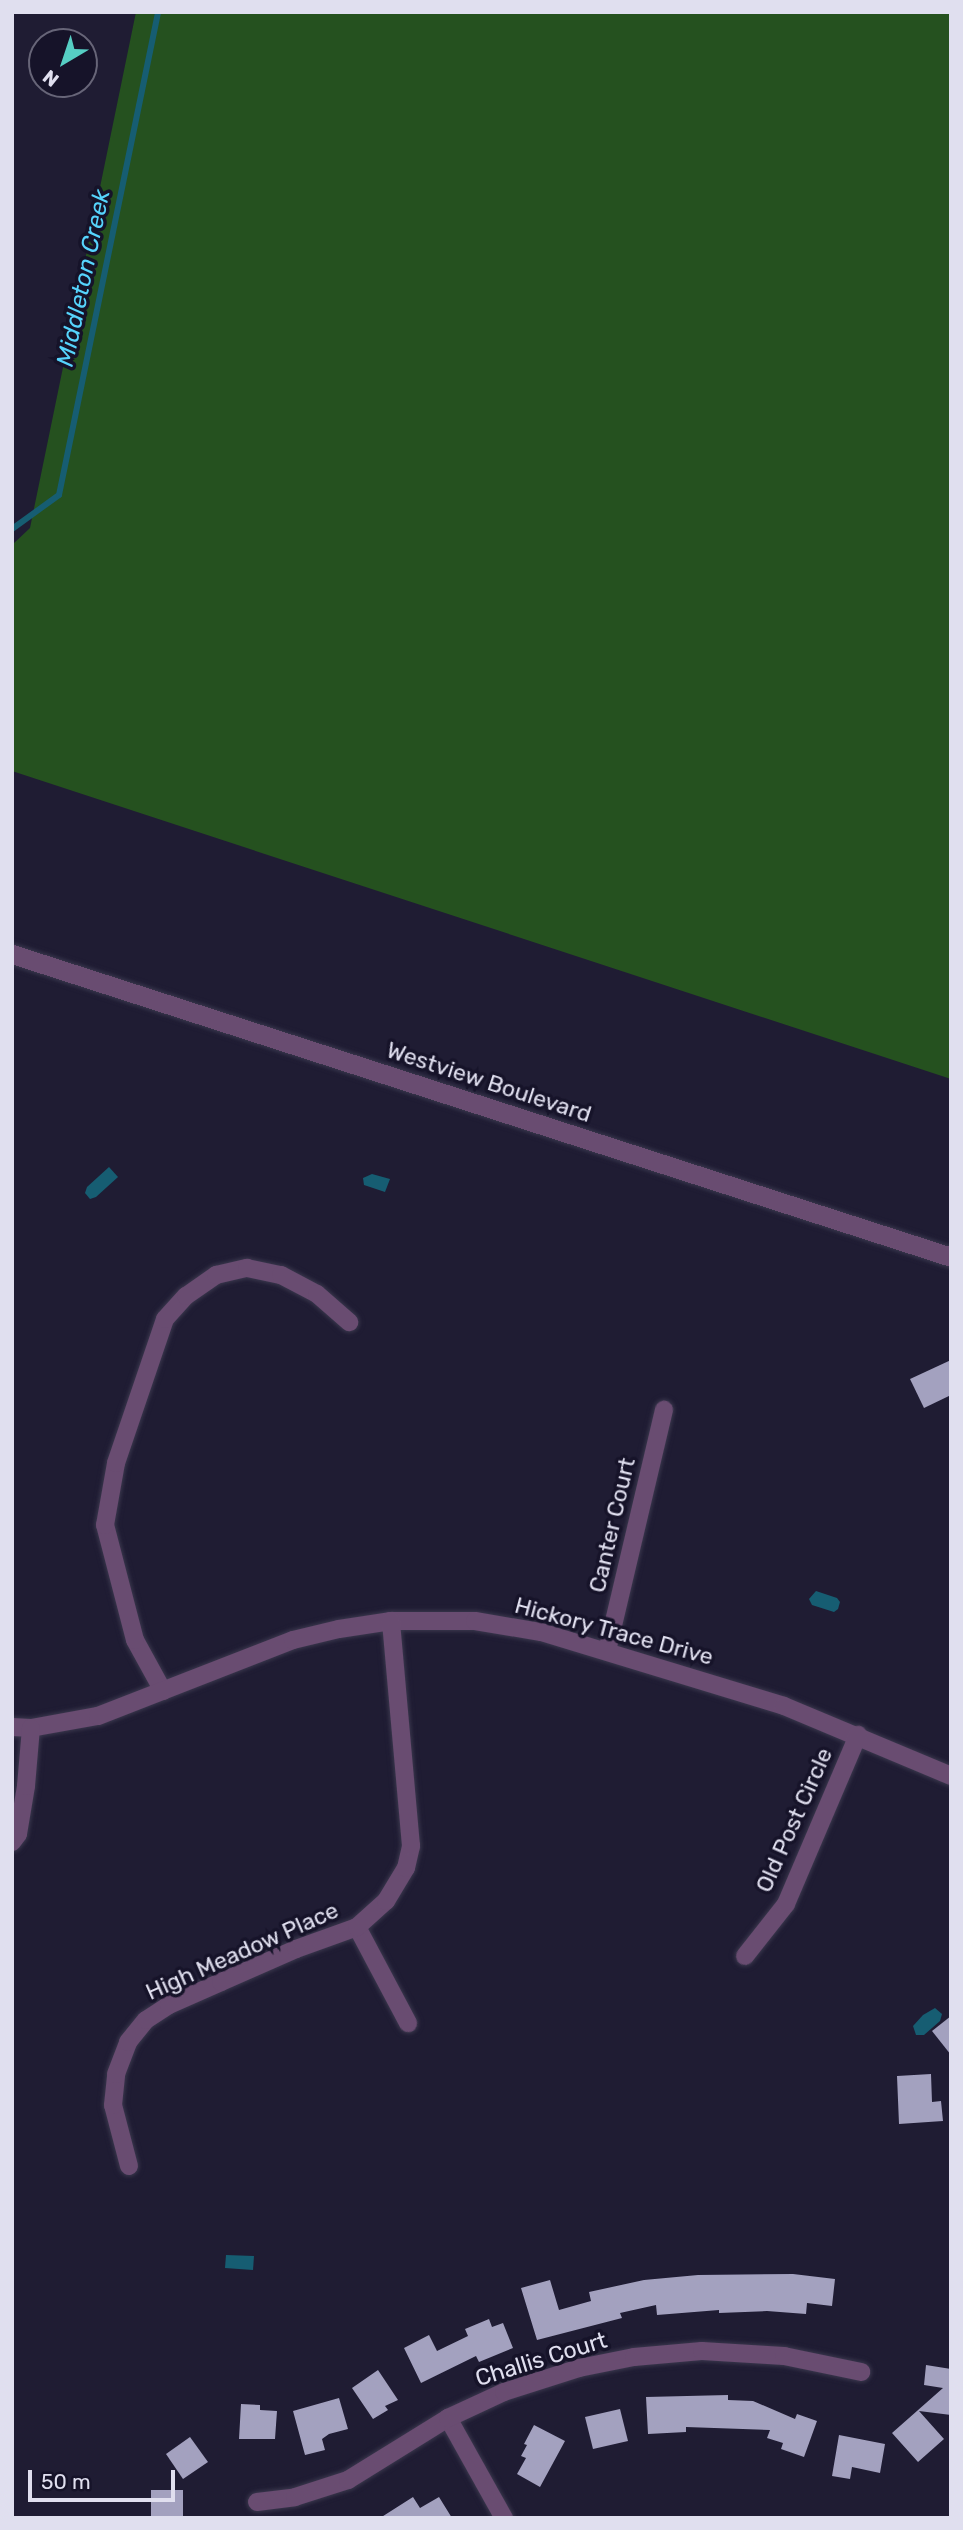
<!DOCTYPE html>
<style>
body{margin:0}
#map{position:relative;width:963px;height:2530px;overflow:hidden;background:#1f1c33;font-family:Rubik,sans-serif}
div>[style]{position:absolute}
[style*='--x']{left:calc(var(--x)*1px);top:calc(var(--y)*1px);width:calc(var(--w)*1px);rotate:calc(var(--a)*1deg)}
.forest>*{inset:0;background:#25511f}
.water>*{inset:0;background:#165d72}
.stream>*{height:6px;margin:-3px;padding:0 3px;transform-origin:3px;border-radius:3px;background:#165d72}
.building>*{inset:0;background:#a3a1bf}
.roads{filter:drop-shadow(0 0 2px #3a374d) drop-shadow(0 0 2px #3a374d)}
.minor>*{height:18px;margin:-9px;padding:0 9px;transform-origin:9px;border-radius:9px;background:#694c71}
.tertiary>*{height:19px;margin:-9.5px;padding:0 9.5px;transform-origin:9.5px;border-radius:9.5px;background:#694c71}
span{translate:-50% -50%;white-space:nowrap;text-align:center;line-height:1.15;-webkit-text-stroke:7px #161329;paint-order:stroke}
.street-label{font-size:23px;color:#e0dfef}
.water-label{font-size:24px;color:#56d4fc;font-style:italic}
.frame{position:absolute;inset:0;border:14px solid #e0dfef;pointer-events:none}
.north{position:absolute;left:28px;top:28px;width:70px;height:70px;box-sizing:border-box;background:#161329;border:2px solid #676578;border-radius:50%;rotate:219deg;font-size:19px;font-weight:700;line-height:28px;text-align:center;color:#e0dfef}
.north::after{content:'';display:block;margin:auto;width:24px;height:32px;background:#56cec4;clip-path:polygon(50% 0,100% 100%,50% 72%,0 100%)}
.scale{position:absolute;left:28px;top:2470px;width:147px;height:32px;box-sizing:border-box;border:4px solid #e0dfef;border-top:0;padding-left:9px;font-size:21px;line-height:24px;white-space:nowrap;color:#e0dfef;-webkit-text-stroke:5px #161329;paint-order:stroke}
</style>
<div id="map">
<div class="forest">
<div style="clip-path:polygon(136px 12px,951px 12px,951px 1079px,12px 771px,12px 545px,30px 528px)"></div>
</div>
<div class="water">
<div style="clip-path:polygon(109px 1167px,118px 1177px,96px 1197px,90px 1199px,85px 1193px,87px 1187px)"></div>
<div style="clip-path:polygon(372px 1174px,390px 1179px,385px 1192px,364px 1185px,363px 1178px)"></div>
<div style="clip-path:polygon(816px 1591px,837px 1598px,840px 1602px,838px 1609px,834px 1612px,812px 1605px,809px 1599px)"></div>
<div style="clip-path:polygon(935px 2008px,942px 2014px,940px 2021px,924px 2035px,916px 2035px,913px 2026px,923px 2015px)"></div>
<div style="clip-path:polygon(226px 2255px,254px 2256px,253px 2270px,225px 2268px)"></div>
</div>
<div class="stream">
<div style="--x:12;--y:529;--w:58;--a:-35.9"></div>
<div style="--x:59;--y:495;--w:493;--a:-78.4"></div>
</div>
<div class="building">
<div style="clip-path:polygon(951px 1360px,951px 1395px,924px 1408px,910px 1379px)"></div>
<div style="clip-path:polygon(951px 2016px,951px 2055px,932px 2031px)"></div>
<div style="clip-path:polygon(931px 2074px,932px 2102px,941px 2101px,943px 2121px,899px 2124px,897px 2076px)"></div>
<div style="clip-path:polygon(793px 2274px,835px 2279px,832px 2306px,807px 2303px,806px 2314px,767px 2311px,719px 2313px,719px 2310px,657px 2315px,656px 2305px,620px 2313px,622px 2318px,537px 2340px,521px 2288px,550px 2280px,559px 2310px,591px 2301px,589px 2292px,644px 2280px,698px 2275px)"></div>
<div style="clip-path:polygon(489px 2319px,492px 2327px,503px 2323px,513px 2348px,479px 2362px,476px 2356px,421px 2383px,404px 2348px,429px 2335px,437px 2351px,468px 2336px,465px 2329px)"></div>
<div style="clip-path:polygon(926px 2365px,951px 2369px,951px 2415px,919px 2411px,944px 2439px,918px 2462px,892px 2433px,943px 2388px,924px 2385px)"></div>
<div style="clip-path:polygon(378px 2370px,398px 2400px,385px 2406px,388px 2410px,373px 2419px,352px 2388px)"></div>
<div style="clip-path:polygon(728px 2395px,728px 2400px,753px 2401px,795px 2419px,797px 2414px,817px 2421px,804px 2457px,781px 2449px,783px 2443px,767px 2438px,770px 2430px,686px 2427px,686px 2432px,648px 2434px,646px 2397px)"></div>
<div style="clip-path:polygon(339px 2398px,348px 2429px,329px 2434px,322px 2439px,325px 2450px,305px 2455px,293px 2411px)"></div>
<div style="clip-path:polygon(241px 2404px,260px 2405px,260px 2410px,277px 2411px,275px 2439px,239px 2439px)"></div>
<div style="clip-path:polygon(620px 2409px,628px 2441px,593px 2449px,585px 2417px)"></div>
<div style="clip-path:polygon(534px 2425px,565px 2441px,540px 2487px,517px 2474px,526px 2458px,521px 2456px,527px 2445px,524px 2444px)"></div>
<div style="clip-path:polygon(839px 2435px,885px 2444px,880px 2473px,852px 2467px,850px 2479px,832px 2476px)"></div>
<div style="clip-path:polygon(190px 2437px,208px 2462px,183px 2479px,166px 2454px)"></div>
<div style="clip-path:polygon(151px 2490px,183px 2490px,183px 2518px,151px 2518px)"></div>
<div style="clip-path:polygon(413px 2497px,420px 2508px,439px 2497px,452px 2518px,380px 2518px)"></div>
</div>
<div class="roads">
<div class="minor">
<div style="--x:607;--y:1651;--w:248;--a:-76.7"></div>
<div style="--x:163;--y:1691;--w:58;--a:-118.8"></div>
<div style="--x:135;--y:1640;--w:119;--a:-104.6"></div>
<div style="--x:105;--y:1525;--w:63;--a:-79.9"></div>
<div style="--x:116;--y:1463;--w:152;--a:-71.2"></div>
<div style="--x:165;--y:1319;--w:31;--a:-48"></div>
<div style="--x:186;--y:1296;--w:37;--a:-35"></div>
<div style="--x:216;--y:1275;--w:32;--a:-13"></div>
<div style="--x:247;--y:1268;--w:35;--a:12"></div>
<div style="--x:281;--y:1275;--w:41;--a:27.8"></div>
<div style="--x:317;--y:1294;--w:43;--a:41.2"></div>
<div style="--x:12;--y:1727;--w:19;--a:3"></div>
<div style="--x:31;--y:1728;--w:68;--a:-10.2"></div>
<div style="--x:98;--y:1716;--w:209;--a:-21.3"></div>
<div style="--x:293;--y:1640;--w:47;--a:-13.4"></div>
<div style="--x:339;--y:1629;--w:53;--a:-8.7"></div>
<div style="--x:391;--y:1621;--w:84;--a:0"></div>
<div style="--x:475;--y:1621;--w:67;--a:9.5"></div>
<div style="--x:541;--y:1632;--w:254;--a:16.9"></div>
<div style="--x:784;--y:1706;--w:181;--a:22.7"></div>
<div style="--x:12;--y:1842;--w:10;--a:-53"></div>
<div style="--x:18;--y:1834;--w:49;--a:-80.5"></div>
<div style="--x:26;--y:1786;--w:58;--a:-85.1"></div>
<div style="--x:357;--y:1927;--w:109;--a:62"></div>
<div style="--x:745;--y:1956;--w:66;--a:-51.7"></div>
<div style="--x:786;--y:1904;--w:184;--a:-66.9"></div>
<div style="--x:129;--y:2166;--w:63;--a:-104.7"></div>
<div style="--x:113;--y:2105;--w:31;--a:-84"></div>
<div style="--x:116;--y:2074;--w:34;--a:-69"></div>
<div style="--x:128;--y:2042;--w:28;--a:-51"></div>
<div style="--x:146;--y:2020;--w:27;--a:-33"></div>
<div style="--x:169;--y:2005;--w:57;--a:-23.9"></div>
<div style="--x:221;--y:1982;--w:82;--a:-23.7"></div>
<div style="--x:296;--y:1949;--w:65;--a:-19.8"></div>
<div style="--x:357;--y:1927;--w:39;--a:-42"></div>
<div style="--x:386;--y:1901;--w:39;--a:-59"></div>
<div style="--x:406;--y:1868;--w:23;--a:-77"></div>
<div style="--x:411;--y:1846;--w:226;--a:-95.1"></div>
<div style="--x:448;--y:2418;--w:115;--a:60.8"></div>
<div style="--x:257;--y:2502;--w:38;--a:-7"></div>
<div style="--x:295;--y:2497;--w:56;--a:-17.8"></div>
<div style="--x:348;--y:2480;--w:118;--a:-31.8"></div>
<div style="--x:448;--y:2418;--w:62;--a:-24.9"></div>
<div style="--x:504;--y:2392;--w:79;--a:-17.7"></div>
<div style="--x:579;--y:2368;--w:56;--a:-11.3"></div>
<div style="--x:634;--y:2357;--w:68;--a:-5"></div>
<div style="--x:702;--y:2351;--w:82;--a:3.5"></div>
<div style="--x:784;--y:2356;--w:79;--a:11.7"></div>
</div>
<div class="tertiary">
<div style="--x:12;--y:954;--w:987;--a:17.88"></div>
</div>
</div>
<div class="street-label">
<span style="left:489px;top:1082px;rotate:18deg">Westview Boulevard</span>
<span style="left:612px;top:1525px;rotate:-77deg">Canter Court</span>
<span style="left:614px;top:1631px;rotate:15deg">Hickory Trace Drive</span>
<span style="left:794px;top:1820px;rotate:-66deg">Old Post Circle</span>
<span style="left:242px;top:1951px;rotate:-24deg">High Meadow Place</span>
<span style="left:541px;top:2359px;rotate:-17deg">Challis Court</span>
</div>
<div class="water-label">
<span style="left:84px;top:278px;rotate:-78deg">Middleton Creek</span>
</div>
<div class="frame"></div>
<div class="north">N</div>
<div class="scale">50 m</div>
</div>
